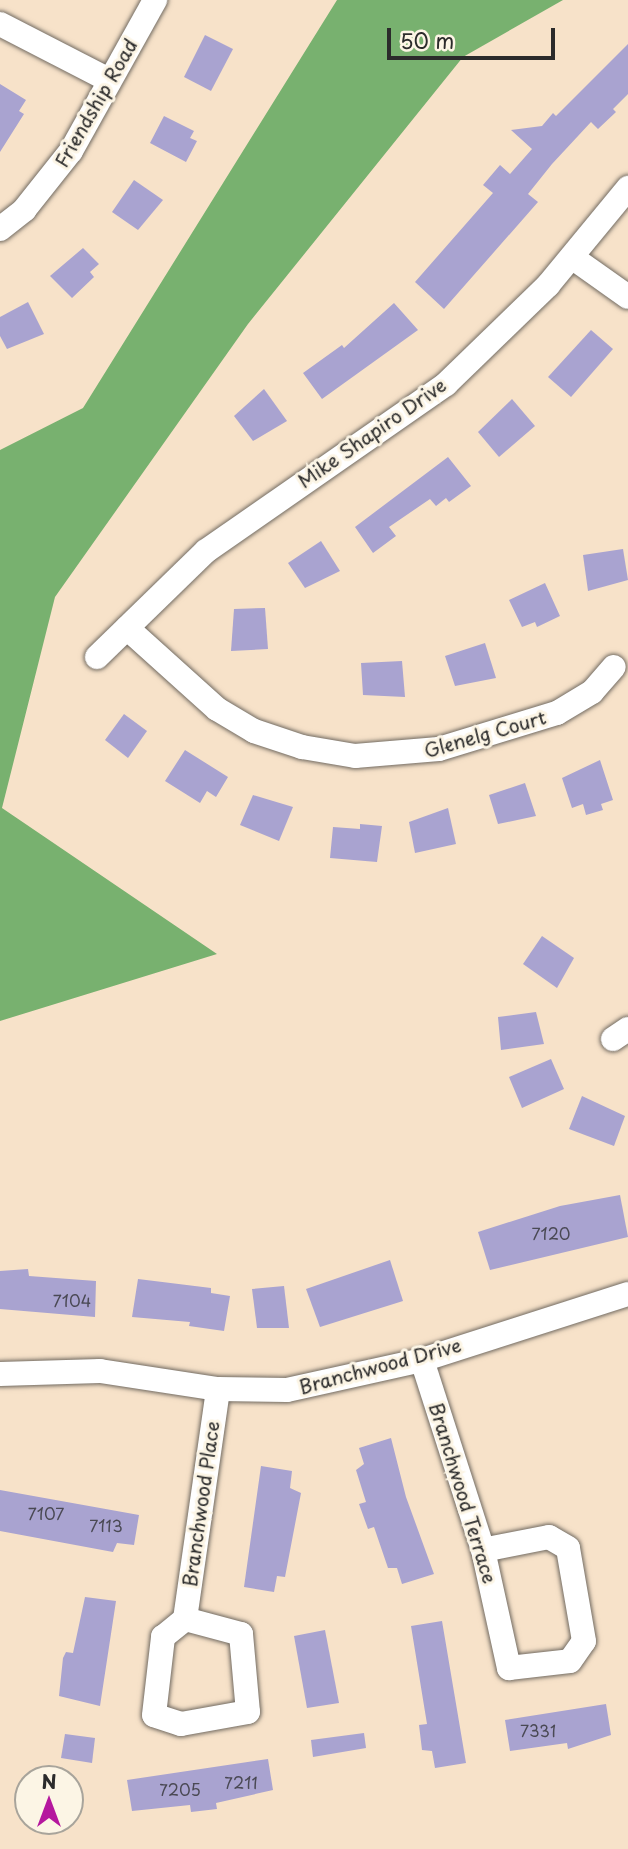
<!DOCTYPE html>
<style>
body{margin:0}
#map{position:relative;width:628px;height:1849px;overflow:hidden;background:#f7e2c9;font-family:"Playpen Sans",sans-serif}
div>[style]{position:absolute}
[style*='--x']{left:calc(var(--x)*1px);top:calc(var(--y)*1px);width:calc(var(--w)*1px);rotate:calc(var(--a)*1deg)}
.forest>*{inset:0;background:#78b16f}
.building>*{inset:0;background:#a9a3d0}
.roads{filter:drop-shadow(0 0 2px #726b62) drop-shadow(0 0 2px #726b62)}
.minor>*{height:24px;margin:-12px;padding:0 12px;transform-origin:12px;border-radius:12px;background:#fff}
span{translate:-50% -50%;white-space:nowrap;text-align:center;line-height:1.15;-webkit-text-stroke:6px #fcf5e5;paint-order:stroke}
.number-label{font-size:16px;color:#4a4954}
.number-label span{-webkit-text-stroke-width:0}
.street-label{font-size:19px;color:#2b2b2b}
.north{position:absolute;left:14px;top:1765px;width:70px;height:70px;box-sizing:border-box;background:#fcf5e5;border:2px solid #a8a49b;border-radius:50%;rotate:0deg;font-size:19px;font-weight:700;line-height:28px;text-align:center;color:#2b2b2b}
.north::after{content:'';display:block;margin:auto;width:24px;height:32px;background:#b5179e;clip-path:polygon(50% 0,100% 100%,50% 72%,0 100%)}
.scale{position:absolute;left:387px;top:28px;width:168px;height:32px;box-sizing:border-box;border:4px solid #2b2b2b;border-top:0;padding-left:9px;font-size:21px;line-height:24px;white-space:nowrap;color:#2b2b2b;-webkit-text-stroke:5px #fcf5e5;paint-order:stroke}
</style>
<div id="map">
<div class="forest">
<div style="clip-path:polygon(337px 0,563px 0,463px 57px,248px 324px,55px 597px,2px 808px,217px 954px,0 1021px,0 450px,83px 408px)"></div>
</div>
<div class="building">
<div style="clip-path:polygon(205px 35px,233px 49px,211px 91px,184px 77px)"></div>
<div style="clip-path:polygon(628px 44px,628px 94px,613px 109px,616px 112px,598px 129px,591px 122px,552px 164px,528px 194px,538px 202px,444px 309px,415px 282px,493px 193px,483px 185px,500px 165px,510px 174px,532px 149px,511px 130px,542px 126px,553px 113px,556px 116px)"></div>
<div style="clip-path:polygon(0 84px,26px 100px,19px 111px,24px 114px,0 152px)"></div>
<div style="clip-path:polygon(164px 116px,194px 131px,190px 138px,197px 141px,186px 162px,150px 143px)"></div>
<div style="clip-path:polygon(134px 180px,163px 200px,138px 230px,112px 212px)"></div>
<div style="clip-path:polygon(83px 248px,99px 264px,90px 272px,94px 277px,72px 298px,50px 276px)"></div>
<div style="clip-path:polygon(28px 302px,44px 334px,7px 349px,0 336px,0 317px)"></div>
<div style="clip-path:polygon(394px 303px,418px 330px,322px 399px,303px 373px,342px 345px,344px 348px)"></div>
<div style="clip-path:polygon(591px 330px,613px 349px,571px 397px,548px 377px)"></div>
<div style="clip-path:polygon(264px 389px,287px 421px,253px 441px,234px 416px)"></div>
<div style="clip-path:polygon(512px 399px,535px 426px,499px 457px,478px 432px)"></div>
<div style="clip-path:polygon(448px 457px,471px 486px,449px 502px,446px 498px,436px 506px,430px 499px,389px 527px,396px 536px,373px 553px,355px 527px)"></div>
<div style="clip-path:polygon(321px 541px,340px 571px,305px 588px,288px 563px)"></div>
<div style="clip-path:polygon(623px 549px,628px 580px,588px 591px,583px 555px)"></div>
<div style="clip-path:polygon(545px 583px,560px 616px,537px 627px,535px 622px,522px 627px,509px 600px)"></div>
<div style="clip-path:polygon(265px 608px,268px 649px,231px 651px,234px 609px)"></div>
<div style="clip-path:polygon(485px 643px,496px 678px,455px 686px,445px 656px)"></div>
<div style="clip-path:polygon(402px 661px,405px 697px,363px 695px,361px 663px)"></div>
<div style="clip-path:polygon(124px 714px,147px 731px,128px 758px,105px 740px)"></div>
<div style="clip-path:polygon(185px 750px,228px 777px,216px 797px,207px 791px,200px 803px,165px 781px)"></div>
<div style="clip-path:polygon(600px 760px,613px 800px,601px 804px,603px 810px,586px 815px,583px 804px,572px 808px,562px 778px)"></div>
<div style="clip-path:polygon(525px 783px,536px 816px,498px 824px,489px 795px)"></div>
<div style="clip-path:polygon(253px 795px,293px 807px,279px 841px,240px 825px)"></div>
<div style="clip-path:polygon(448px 808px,456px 844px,415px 853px,409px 822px)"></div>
<div style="clip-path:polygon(360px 824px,382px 826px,377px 862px,330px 858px,333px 827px,360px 829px)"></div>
<div style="clip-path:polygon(542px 936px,574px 958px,557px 988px,523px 964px)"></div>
<div style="clip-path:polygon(536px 1012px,544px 1044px,501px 1050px,498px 1017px)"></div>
<div style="clip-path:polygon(551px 1059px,564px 1089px,522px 1108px,509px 1077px)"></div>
<div style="clip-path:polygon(582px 1096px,625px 1116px,614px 1146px,569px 1129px)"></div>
<div style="clip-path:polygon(620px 1195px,628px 1237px,490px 1270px,478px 1232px,560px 1206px)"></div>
<div style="clip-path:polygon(390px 1260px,403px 1301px,320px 1327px,306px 1289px)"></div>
<div style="clip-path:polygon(28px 1269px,29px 1276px,96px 1281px,95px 1317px,0 1309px,0 1271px)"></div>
<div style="clip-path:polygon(138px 1279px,211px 1288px,211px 1293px,230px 1296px,224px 1331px,189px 1326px,190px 1322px,132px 1317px)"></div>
<div style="clip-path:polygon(284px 1286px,289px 1328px,257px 1328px,252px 1289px)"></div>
<div style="clip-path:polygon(391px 1438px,406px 1497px,434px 1574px,402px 1584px,397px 1568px,388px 1568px,374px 1527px,368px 1529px,359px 1504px,366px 1502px,356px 1470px,364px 1464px,359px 1448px)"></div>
<div style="clip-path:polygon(261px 1466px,292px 1471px,290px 1488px,301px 1493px,285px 1577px,277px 1576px,274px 1592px,244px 1587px)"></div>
<div style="clip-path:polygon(0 1490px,139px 1515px,134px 1545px,117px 1543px,113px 1552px,0 1531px)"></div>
<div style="clip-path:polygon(85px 1597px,116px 1601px,100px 1706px,59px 1696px,63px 1658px,66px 1652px,73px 1653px)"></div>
<div style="clip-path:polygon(442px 1621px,466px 1763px,435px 1768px,432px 1751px,422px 1750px,419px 1725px,427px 1724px,411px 1626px)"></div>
<div style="clip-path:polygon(325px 1630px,339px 1703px,307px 1708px,294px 1636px)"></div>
<div style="clip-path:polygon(606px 1704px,611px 1735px,568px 1749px,567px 1743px,510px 1751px,505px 1720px)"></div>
<div style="clip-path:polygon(364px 1733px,366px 1748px,313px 1757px,311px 1740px)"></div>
<div style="clip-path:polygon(65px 1734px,95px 1738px,92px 1763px,61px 1758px)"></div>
<div style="clip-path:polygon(268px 1759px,273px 1790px,216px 1803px,217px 1809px,191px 1812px,190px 1805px,132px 1811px,127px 1780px)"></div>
</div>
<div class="roads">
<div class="minor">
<div style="--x:0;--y:24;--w:123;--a:27.2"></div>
<div style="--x:0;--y:229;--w:31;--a:-38"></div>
<div style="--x:24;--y:210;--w:75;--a:-51.5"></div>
<div style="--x:71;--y:151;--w:173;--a:-60.9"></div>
<div style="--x:573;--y:258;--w:67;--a:35.3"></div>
<div style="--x:127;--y:628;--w:121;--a:42"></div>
<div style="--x:217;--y:709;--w:43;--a:30.7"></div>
<div style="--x:254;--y:731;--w:51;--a:18.4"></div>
<div style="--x:302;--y:747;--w:54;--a:9.6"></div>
<div style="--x:355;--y:756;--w:84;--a:-4.8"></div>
<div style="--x:439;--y:749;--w:123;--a:-17"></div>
<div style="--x:557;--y:713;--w:41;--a:-31"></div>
<div style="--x:592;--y:692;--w:33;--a:-49"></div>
<div style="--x:97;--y:657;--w:152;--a:-44.2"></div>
<div style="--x:206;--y:551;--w:292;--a:-34.8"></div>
<div style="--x:446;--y:384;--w:142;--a:-44.1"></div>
<div style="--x:548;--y:285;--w:126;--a:-50.5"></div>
<div style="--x:613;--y:1039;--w:18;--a:-34"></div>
<div style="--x:422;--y:1360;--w:200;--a:72.2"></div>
<div style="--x:483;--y:1550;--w:121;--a:77.6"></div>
<div style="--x:509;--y:1668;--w:61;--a:-6.5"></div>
<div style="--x:570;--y:1661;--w:24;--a:-55"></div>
<div style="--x:584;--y:1641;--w:94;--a:-99.8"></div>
<div style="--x:568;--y:1548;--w:22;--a:-150"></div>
<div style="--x:549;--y:1537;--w:67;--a:168.9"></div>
<div style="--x:0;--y:1374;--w:100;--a:-1.7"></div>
<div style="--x:100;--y:1371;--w:119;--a:8.7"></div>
<div style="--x:218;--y:1389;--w:69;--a:0.8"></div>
<div style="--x:287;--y:1390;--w:138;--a:-12.5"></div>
<div style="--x:422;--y:1360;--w:216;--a:-17.8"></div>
<div style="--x:185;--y:1619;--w:58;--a:15"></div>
<div style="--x:241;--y:1634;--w:78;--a:84.9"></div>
<div style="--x:248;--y:1712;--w:68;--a:169.8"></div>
<div style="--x:181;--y:1724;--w:28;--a:-162"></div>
<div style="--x:154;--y:1715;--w:79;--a:-83.4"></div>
<div style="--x:163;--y:1637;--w:28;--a:-39"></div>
<div style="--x:185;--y:1619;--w:232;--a:-81.8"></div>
</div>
</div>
<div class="number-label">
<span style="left:551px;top:1233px">7120</span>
<span style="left:72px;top:1300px">7104</span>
<span style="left:46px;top:1513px">7107</span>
<span style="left:106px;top:1525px">7113</span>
<span style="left:538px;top:1730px">7331</span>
<span style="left:241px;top:1782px">7211</span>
<span style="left:180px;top:1789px">7205</span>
</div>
<div class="street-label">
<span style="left:96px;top:103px;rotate:-60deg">Friendship Road</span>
<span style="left:372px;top:433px;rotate:-35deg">Mike Shapiro Drive</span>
<span style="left:485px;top:734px;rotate:-16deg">Glenelg Court</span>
<span style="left:380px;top:1366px;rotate:-15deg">Branchwood Drive</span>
<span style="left:463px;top:1493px;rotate:73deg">Branchwood Terrace</span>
<span style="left:201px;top:1504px;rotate:-82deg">Branchwood Place</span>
</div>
<div class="north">N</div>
<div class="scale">50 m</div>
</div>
